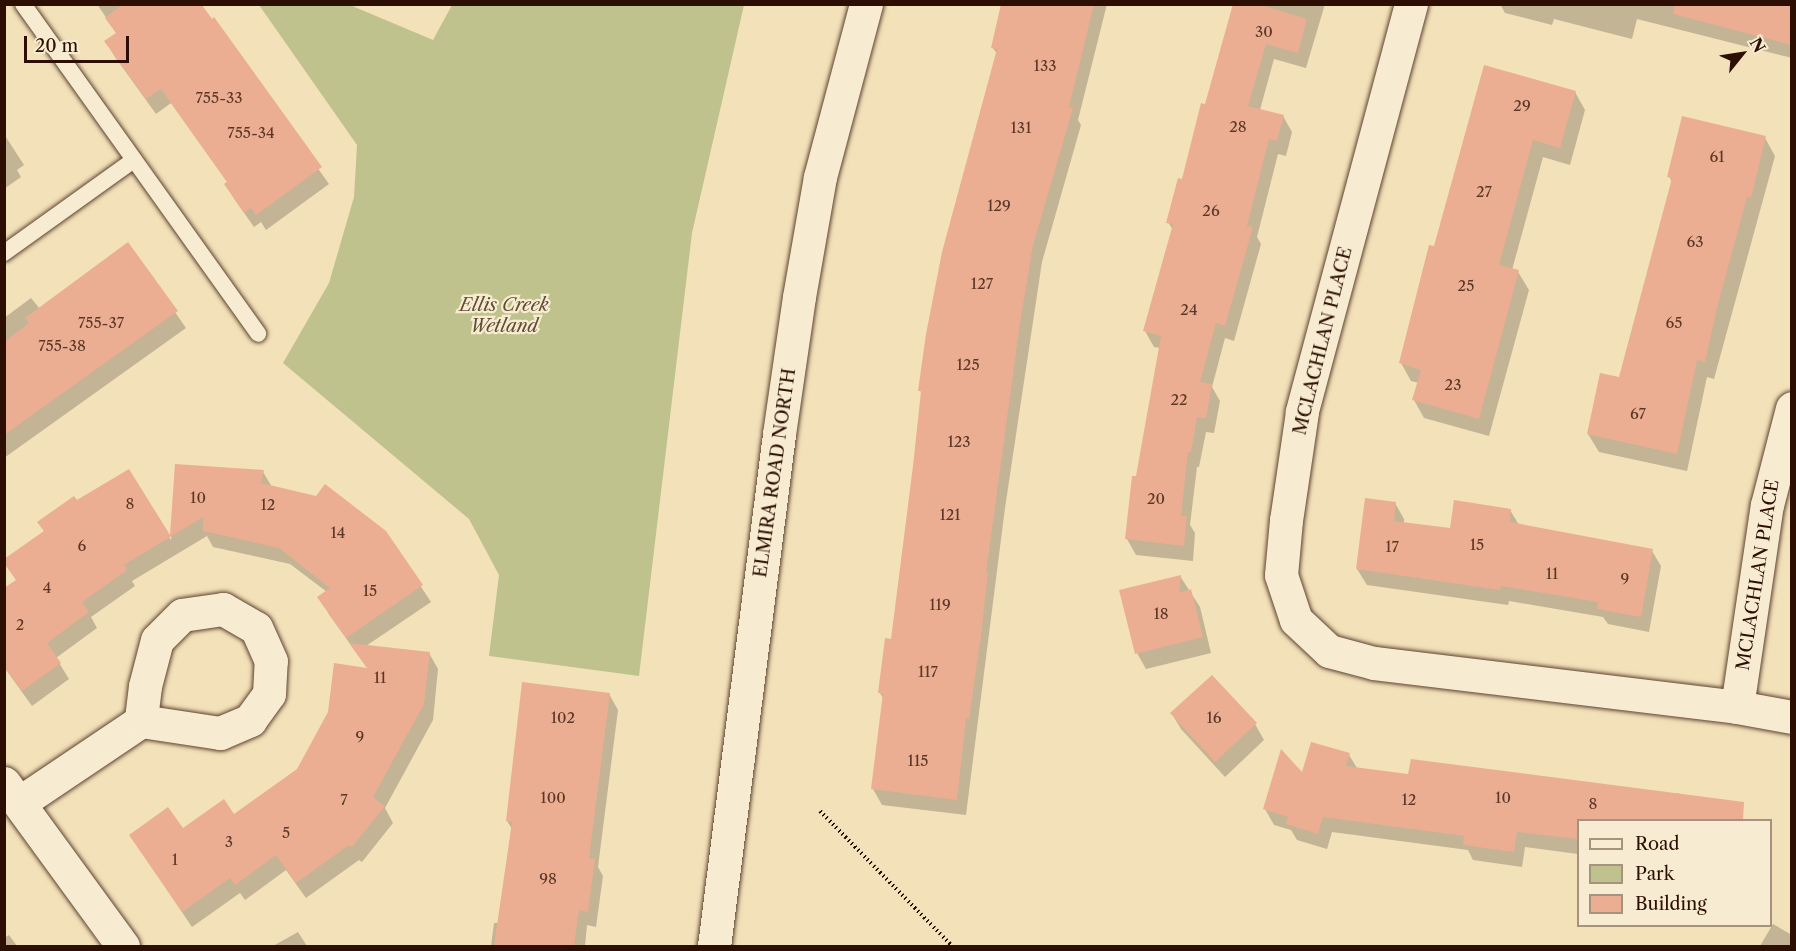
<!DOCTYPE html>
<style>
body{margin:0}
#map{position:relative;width:1796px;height:951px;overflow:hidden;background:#f3e1b9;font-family:"Libre Caslon Text",serif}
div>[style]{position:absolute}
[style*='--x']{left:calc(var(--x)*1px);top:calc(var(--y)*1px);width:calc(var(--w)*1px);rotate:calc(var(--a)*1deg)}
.green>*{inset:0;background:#bfc28c}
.shadow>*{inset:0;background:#0003}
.building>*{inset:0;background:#ebae92}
.path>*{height:4px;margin-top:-2px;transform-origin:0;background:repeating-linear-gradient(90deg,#2d0e02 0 1.5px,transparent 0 4.5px)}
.roads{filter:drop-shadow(0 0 2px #5e4330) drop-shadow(0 0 2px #5e4330)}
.service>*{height:16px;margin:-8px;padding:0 8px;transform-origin:8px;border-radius:8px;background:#f7ecd2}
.minor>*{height:33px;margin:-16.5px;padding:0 16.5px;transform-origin:16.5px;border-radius:16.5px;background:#f7ecd2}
.secondary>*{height:33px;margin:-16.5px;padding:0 16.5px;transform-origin:16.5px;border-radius:16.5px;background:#f7ecd2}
span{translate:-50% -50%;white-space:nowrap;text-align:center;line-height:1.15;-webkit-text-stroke:4.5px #f7ecd2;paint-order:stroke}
.number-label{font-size:15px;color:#5c3626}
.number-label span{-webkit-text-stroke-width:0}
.park-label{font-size:18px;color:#604d32;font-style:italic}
.street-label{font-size:18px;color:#2d0e02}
.frame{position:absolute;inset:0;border:6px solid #2d0e02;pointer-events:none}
.legend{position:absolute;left:1577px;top:819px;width:195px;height:108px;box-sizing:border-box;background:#f7ecd2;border:2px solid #a6937f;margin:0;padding:8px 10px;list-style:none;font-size:18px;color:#2d0e02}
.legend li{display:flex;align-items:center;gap:12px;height:30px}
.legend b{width:30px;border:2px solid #a6937f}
.north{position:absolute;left:1712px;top:24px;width:60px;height:60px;-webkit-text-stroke:4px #f7ecd2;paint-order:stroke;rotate:60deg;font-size:16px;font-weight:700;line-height:24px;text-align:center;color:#2d0e02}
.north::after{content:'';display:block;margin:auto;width:21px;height:27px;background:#2d0e02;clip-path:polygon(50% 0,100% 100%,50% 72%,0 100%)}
.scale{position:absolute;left:24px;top:36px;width:105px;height:27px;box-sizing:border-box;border:3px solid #2d0e02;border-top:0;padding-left:8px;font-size:18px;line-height:21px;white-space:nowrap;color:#2d0e02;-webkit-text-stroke:4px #f7ecd2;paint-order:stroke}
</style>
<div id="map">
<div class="green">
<div style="clip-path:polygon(259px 5px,350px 5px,433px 40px,452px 5px,744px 5px,692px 233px,639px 676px,489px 656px,499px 575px,469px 519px,283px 363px,329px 283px,354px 197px,357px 145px)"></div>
</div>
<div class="shadow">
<div style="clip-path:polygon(97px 4px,201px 4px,329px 184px,266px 230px,261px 222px,254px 227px,235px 200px,226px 185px,228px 183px,171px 103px,156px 114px,115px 57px,106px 41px,117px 34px)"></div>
<div style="clip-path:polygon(1003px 4px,1107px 4px,1078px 120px,1081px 125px,1042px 262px,1005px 508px,966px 815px,882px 805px,873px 789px,884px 700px,880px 693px,893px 640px,922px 395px,920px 390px,997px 54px,993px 48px)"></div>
<div style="clip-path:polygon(1234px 4px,1325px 4px,1306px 68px,1274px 59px,1260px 110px,1283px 116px,1292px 132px,1286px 156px,1278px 154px,1257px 237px,1261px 244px,1234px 341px,1225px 338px,1212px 387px,1220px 401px,1214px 433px,1206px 432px,1199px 467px,1197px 467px,1190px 525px,1195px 533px,1193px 561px,1136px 555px,1127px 539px,1160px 348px,1154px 347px,1145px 331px,1173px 230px,1168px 222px,1206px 106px)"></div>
<div style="clip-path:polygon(1500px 4px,1792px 4px,1792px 58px,1637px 19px,1632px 39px,1554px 19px,1552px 25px,1505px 13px)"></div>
<div style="clip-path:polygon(1575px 92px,1585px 110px,1570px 165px,1543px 157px,1512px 270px,1518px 272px,1529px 290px,1489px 436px,1424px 418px,1414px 400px,1419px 383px,1411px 381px,1401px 363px,1436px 248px)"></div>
<div style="clip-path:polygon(4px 134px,24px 165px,17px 170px,21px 177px,4px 189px)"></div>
<div style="clip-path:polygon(1765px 138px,1775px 156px,1714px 379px,1707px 377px,1687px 471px,1599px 452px,1588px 434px,1620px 379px,1672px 182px,1669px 176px)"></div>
<div style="clip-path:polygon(128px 244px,186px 328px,4px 458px,4px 318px,31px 298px,40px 309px)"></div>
<div style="clip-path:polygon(177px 466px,263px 472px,272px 487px,385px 532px,431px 602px,366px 646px,429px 653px,438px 669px,433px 720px,385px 808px,393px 823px,362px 862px,359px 860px,306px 898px,286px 870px,245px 900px,240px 893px,192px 927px,131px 836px,182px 830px,234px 816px,298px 770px,368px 669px,328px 613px,327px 592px,290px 564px,213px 547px,207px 536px,132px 581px,135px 586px,91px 617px,97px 628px,56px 658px,69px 679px,32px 706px,4px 667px,4px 590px,17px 581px,4px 561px,45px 533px,39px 522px,128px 471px,171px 540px)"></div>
<div style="clip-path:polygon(1395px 503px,1404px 519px,1404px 524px,1451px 529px,1510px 510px,1519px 525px,1652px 551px,1661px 566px,1649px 632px,1608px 624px,1603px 617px,1509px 601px,1508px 605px,1367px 585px,1357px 569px)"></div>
<div style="clip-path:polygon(1180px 576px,1200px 607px,1211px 653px,1146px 669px,1137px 653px)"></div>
<div style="clip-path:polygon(609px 694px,618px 710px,598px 867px,603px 876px,596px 927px,587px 925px,585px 946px,491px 946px,494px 923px,499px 923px,512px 829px,507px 821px)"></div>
<div style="clip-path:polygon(1172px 714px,1255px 724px,1264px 740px,1225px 777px,1181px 729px)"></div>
<div style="clip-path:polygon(1349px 755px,1357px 768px,1410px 776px,1676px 795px,1677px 793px,1710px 803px,1719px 819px,1578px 820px,1578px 854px,1525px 847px,1522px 867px,1473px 860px,1468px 850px,1332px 832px,1327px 849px,1297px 840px,1291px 830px,1274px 825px,1265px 809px,1303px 775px)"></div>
<div style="clip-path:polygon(1773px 924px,1792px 935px,1792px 946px,1760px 946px)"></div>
<div style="clip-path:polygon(298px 932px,307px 946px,273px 946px)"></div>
<div style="clip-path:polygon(9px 935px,17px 946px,4px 946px,4px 938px)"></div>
</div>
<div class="building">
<div style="clip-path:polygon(123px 4px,201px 4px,212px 19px,214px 17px,322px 167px,256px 215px,251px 208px,244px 213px,224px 184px,227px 182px,161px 89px,146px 99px,104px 41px,116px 33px,105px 18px)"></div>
<div style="clip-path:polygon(1001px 4px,1094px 4px,1069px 107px,1073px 108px,1033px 245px,1020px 323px,986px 573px,988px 573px,981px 635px,969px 719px,966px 718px,957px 800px,871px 789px,883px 693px,878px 693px,885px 638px,891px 639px,913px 466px,921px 391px,918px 391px,926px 334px,942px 252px,997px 49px,991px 48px)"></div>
<div style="clip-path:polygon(1233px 4px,1258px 4px,1307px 19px,1298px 53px,1266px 44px,1248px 106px,1284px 115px,1277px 141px,1269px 139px,1247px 226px,1253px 227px,1225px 326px,1216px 323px,1200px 382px,1212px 384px,1206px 418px,1197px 417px,1191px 452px,1188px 452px,1181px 516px,1187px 516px,1184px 546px,1125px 539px,1132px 476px,1136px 476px,1161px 336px,1143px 331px,1173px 224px,1166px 223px,1178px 178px,1182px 179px,1201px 103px,1205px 104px)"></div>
<div style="clip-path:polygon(1675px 4px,1791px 4px,1791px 45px,1673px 14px)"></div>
<div style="clip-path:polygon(1484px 65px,1576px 91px,1560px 148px,1533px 140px,1499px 265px,1519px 270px,1479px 419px,1412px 400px,1421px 370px,1399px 363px,1429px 245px,1434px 246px)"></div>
<div style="clip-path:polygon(1682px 116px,1766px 136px,1751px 198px,1747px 197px,1718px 304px,1705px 362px,1697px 360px,1677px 454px,1587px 434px,1600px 373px,1619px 377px,1672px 178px,1667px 177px)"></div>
<div style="clip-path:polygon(128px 242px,178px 311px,4px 435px,4px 342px,29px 323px,25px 318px)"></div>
<div style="clip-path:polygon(175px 464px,264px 470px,261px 483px,316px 496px,325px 484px,386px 531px,423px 585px,346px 638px,317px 597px,330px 588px,279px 548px,203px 531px,203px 517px,124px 565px,127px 570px,82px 602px,89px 612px,47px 643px,61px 663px,22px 691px,4px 666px,4px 588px,16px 580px,4px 563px,4px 559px,44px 531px,37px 522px,74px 496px,77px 500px,129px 469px,170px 535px)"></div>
<div style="clip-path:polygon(1365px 498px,1396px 502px,1394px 521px,1450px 528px,1454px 500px,1511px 509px,1510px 522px,1653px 549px,1641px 617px,1597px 609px,1598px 602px,1501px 586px,1500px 590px,1356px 569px)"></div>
<div style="clip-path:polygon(1181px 575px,1179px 593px,1191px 589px,1203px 637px,1135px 654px,1119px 590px)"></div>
<div style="clip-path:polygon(349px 643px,430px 652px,424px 704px,373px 797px,385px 806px,352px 847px,349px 845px,296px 883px,276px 855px,235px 885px,230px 878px,182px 912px,129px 835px,168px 807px,183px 828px,224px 799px,234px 814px,297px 769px,328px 712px,334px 663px,367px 668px)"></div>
<div style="clip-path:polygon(1212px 675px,1257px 723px,1215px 762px,1170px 713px)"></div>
<div style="clip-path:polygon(522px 682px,610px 693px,589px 858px,595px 859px,588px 912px,579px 910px,574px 946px,494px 946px,512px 822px,506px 821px)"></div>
<div style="clip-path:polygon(1311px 742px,1350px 753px,1346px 766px,1408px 774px,1411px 759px,1744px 802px,1743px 820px,1578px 820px,1578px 839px,1517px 832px,1514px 852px,1463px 845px,1464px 836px,1323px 817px,1318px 834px,1286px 824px,1288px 817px,1263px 809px,1281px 749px,1302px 772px)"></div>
</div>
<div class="path">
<div style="--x:820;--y:811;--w:189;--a:45.6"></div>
</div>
<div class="roads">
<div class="service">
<div style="--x:23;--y:4;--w:405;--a:54.5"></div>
<div style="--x:4;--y:253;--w:160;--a:-35.6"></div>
</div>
<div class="minor">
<div style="--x:1411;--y:4;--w:422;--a:105"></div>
<div style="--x:1302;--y:412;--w:109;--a:98.4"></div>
<div style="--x:1286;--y:520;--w:55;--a:95.2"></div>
<div style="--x:1281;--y:575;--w:47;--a:71.6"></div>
<div style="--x:1296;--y:620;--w:45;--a:43.2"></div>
<div style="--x:1329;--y:651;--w:47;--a:14.9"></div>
<div style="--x:1374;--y:663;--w:366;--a:6.9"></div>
<div style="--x:1737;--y:707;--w:56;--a:10.3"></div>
<div style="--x:1737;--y:707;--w:204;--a:-81.6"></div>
<div style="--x:1767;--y:505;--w:100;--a:-75.5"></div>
<div style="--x:4;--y:783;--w:202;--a:53.9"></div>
<div style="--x:19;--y:803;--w:147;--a:-33.9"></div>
<div style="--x:141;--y:721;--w:80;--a:8.6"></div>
<div style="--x:220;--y:733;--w:33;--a:-23"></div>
<div style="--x:250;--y:720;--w:32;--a:-54"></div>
<div style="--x:269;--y:694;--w:33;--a:-87"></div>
<div style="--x:271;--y:661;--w:36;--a:-114"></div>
<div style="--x:256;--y:628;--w:38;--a:-150"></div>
<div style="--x:223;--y:609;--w:41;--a:171.7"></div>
<div style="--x:182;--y:615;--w:35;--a:135"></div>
<div style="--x:157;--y:640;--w:48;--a:104.6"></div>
<div style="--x:145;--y:686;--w:35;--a:97"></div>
</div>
<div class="secondary">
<div style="--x:714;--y:946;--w:516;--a:-82.76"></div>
<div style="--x:779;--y:434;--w:138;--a:-81.7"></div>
<div style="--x:799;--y:297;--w:122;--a:-80.1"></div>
<div style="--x:820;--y:177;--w:179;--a:-75.1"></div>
</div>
</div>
<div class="number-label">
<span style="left:1264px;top:32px">30</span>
<span style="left:1045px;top:66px">133</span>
<span style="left:219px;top:98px">755-33</span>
<span style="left:1522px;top:106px">29</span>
<span style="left:1238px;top:127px">28</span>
<span style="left:1021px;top:128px">131</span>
<span style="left:251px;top:133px">755-34</span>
<span style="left:1717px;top:157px">61</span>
<span style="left:1484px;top:192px">27</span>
<span style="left:999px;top:206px">129</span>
<span style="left:1211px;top:211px">26</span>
<span style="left:1695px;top:242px">63</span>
<span style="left:982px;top:284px">127</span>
<span style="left:1466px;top:286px">25</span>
<span style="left:1189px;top:310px">24</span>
<span style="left:101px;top:323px">755-37</span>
<span style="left:1674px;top:323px">65</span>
<span style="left:62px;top:346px">755-38</span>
<span style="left:968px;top:365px">125</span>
<span style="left:1453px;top:385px">23</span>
<span style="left:1179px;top:400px">22</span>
<span style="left:1638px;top:414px">67</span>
<span style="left:959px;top:442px">123</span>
<span style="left:198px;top:498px">10</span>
<span style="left:1156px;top:499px">20</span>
<span style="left:130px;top:504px">8</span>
<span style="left:268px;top:505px">12</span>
<span style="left:950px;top:515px">121</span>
<span style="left:338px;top:533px">14</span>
<span style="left:1477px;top:545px">15</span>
<span style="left:82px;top:546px">6</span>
<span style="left:1392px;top:547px">17</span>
<span style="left:1552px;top:574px">11</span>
<span style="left:1625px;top:579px">9</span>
<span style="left:47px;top:588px">4</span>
<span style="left:370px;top:591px">15</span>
<span style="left:940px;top:605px">119</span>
<span style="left:1161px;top:614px">18</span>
<span style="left:20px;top:625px">2</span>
<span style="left:928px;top:672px">117</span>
<span style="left:380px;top:678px">11</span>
<span style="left:563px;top:718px">102</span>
<span style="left:1214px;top:718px">16</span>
<span style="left:360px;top:737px">9</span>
<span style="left:918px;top:761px">115</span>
<span style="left:553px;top:798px">100</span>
<span style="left:1503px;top:798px">10</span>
<span style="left:344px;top:800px">7</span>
<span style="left:1409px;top:800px">12</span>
<span style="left:1593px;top:804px">8</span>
<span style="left:286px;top:833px">5</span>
<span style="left:229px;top:842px">3</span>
<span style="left:175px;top:860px">1</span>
<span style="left:548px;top:879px">98</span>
</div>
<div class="park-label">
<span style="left:504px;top:316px">Ellis Creek<br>Wetland</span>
</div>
<div class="street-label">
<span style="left:1323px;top:341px;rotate:-76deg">MCLACHLAN PLACE</span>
<span style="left:775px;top:473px;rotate:-82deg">ELMIRA ROAD NORTH</span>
<span style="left:1758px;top:575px;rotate:-81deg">MCLACHLAN PLACE</span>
</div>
<div class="frame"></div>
<ul class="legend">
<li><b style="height:8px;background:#f7ecd2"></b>Road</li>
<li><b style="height:16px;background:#bfc28c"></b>Park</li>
<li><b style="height:16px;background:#ebae92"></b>Building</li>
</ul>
<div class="north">N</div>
<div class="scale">20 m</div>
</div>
